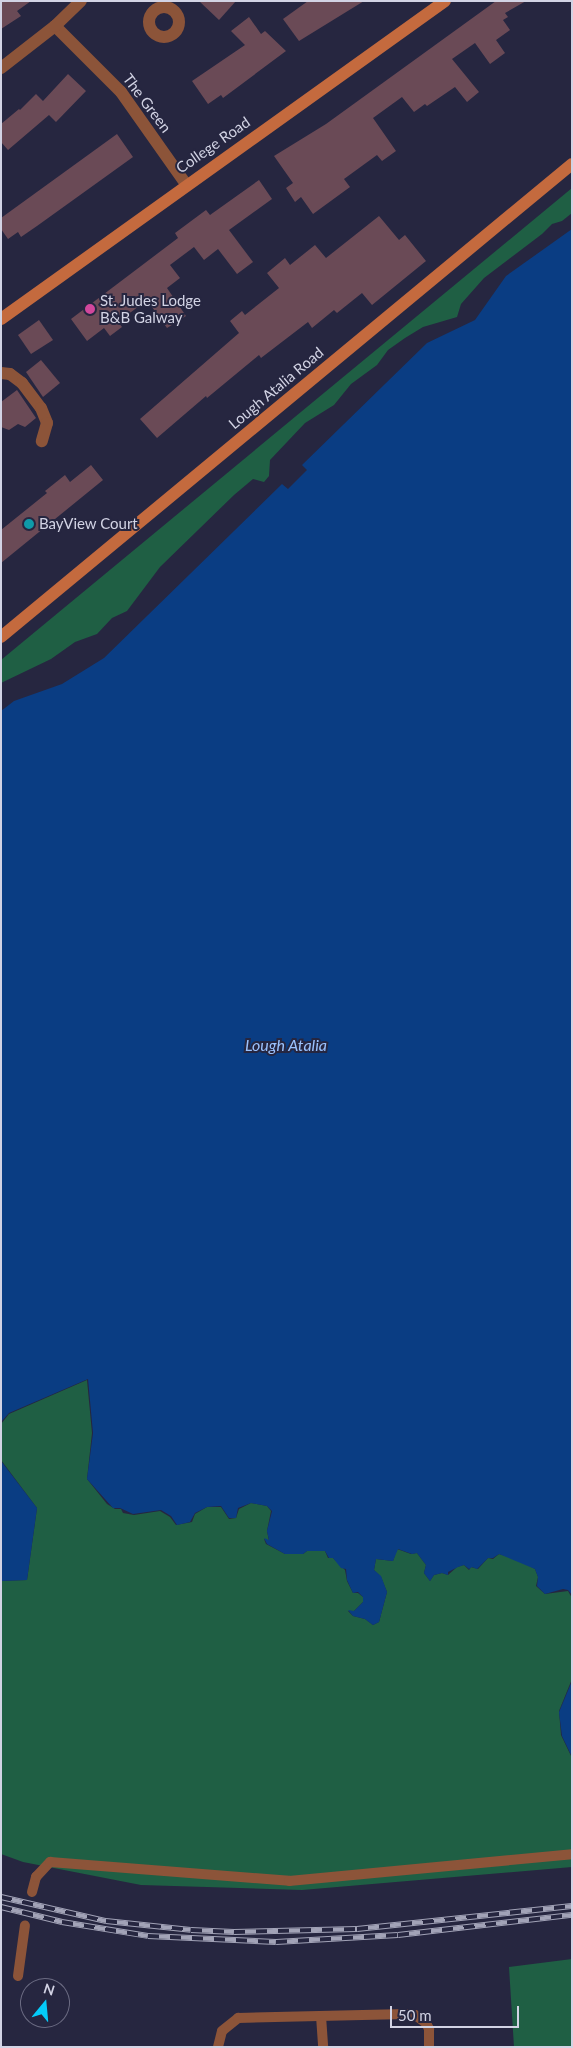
<!DOCTYPE html>
<style>
body{margin:0}
#map{position:relative;width:573px;height:2048px;overflow:hidden;background:#262640;font-family:Lato,sans-serif}
div>[style]{position:absolute}
[style*='--x']{left:calc(var(--x)*1px);top:calc(var(--y)*1px);width:calc(var(--w)*1px);rotate:calc(var(--a)*1deg)}
.green>*{inset:0;background:#1f5f44}
.water>*{inset:0;background:#0a3d83}
.building>*{inset:0;background:#6a4a56}
.lane>*{height:10px;margin:-5px;padding:0 5px;transform-origin:5px;border-radius:5px;background:#8c5439}
.street>*{height:12px;margin:-6px;padding:0 6px;transform-origin:6px;border-radius:6px;background:#8c5439}
.street>.ring{margin:-6px;padding:0;box-sizing:content-box;background:none;border:12px solid #8c5439;border-radius:50%}
.secondary>*{height:12px;margin:-6px;padding:0 6px;transform-origin:6px;border-radius:6px;background:#c46a3e}
.rail>*{height:5.5px;margin-top:-2.75px;transform-origin:0;background:repeating-linear-gradient(90deg,#262640 0 11px,#a2a3b7 0 22px);box-sizing:border-box;border-block:1px solid #a2a3b7}
.dots>*{width:14px;height:14px;translate:-50% -50%;box-sizing:border-box;border:2px solid #262640;border-radius:50%}
span{translate:-50% -50%;white-space:nowrap;text-align:center;line-height:1.15;-webkit-text-stroke:4px #262640;paint-order:stroke}
.street-label{font-size:15px;color:#d2d3e4}
.poi-label{font-size:15px;color:#d2d3e4}
.left{translate:0 -50%;text-align:left}
.water-label{font-size:16px;color:#9ac2fe;font-style:italic}
.frame{position:absolute;inset:0;border:2px solid #d2d3e4;pointer-events:none}
.north{position:absolute;left:20px;top:1978px;width:50px;height:50px;box-sizing:border-box;background:#262640;border:1px solid #6b6b82;border-radius:50%;rotate:17deg;font-size:14px;font-weight:700;line-height:20px;text-align:center;color:#d2d3e4}
.north::after{content:'';display:block;margin:auto;width:18px;height:22px;background:#04cbf9;clip-path:polygon(50% 0,100% 100%,50% 72%,0 100%)}
.scale{position:absolute;left:390px;top:2006px;width:129px;height:22px;box-sizing:border-box;border:2px solid #d2d3e4;border-top:0;padding-left:6px;font-size:15px;line-height:18px;white-space:nowrap;color:#d2d3e4;-webkit-text-stroke:4px #262640;paint-order:stroke}
</style>
<div id="map">
<div class="green">
<div style="clip-path:polygon(572px 188px,572px 213px,562px 221px,552px 224px,542px 234px,484px 278px,461px 304px,457px 317px,423px 327px,405px 338px,388px 350px,377px 365px,351px 384px,334px 405px,305px 423px,270px 460px,269px 476px,264px 482px,253px 479px,234px 495px,160px 567px,127px 611px,112px 618px,97px 634px,75px 642px,51px 659px,1px 683px,1px 660px)"></div>
<div style="clip-path:polygon(87px 1380px,92px 1433px,87px 1479px,107px 1504px,115px 1509px,121px 1509px,123px 1513px,134px 1515px,160px 1511px,170px 1517px,176px 1525px,192px 1522px,195px 1514px,207px 1507px,221px 1507px,229px 1519px,236px 1518px,239px 1509px,251px 1503px,267px 1506px,271px 1511px,267px 1531px,269px 1541px,264px 1539px,266px 1544px,285px 1554px,303px 1554px,307px 1551px,325px 1551px,328px 1558px,333px 1558px,345px 1570px,347px 1581px,353px 1593px,358px 1593px,363px 1597px,363px 1602px,354px 1611px,348px 1611px,353px 1616px,365px 1619px,373px 1625px,379px 1622px,387px 1592px,381px 1577px,374px 1570px,376px 1559px,393px 1561px,397px 1549px,411px 1554px,417px 1553px,426px 1565px,424px 1573px,430px 1581px,434px 1575px,442px 1573px,448px 1575px,457px 1567px,464px 1565px,469px 1570px,471px 1567px,478px 1569px,488px 1558px,493px 1559px,499px 1554px,518px 1560px,535px 1569px,538px 1577px,536px 1586px,545px 1594px,568px 1591px,572px 1598px,572px 1679px,559px 1711px,561px 1735px,572px 1758px,572px 1867px,302px 1890px,141px 1885px,23px 1862px,1px 1854px,1px 1581px,27px 1580px,37px 1508px,1px 1460px,1px 1424px,9px 1414px)"></div>
<div style="clip-path:polygon(572px 1959px,572px 2047px,514px 2047px,509px 1967px)"></div>
</div>
<div class="water">
<div style="clip-path:polygon(572px 229px,572px 1595px,568px 1590px,563px 1589px,545px 1594px,537px 1586px,538px 1577px,535px 1569px,499px 1554px,493px 1558px,488px 1558px,477px 1569px,472px 1567px,469px 1569px,464px 1565px,458px 1567px,448px 1572px,448px 1575px,442px 1573px,434px 1575px,430px 1581px,424px 1573px,426px 1565px,417px 1553px,412px 1554px,398px 1549px,393px 1561px,376px 1559px,374px 1570px,381px 1576px,387px 1592px,379px 1622px,373px 1625px,365px 1619px,353px 1616px,348px 1610px,354px 1611px,363px 1602px,363px 1597px,358px 1592px,353px 1593px,347px 1580px,346px 1569px,341px 1568px,333px 1558px,329px 1558px,325px 1551px,307px 1551px,303px 1554px,285px 1554px,267px 1544px,264px 1538px,269px 1540px,267px 1531px,272px 1511px,267px 1506px,251px 1503px,238px 1508px,236px 1518px,229px 1518px,221px 1506px,207px 1507px,195px 1513px,190px 1522px,177px 1525px,171px 1516px,161px 1510px,133px 1514px,120px 1508px,113px 1508px,87px 1479px,93px 1433px,88px 1379px,9px 1413px,1px 1422px,1px 711px,14px 701px,62px 684px,104px 658px,282px 484px,288px 489px,307px 470px,302px 465px,427px 343px,475px 320px,506px 276px)"></div>
<div style="clip-path:polygon(1px 1461px,37px 1508px,27px 1580px,1px 1581px)"></div>
<div style="clip-path:polygon(572px 1681px,572px 1757px,562px 1736px,559px 1712px)"></div>
</div>
<div class="building">
<div style="clip-path:polygon(1px 1px,31px 1px,17px 11px,21px 16px,1px 29px)"></div>
<div style="clip-path:polygon(199px 1px,236px 1px,219px 20px)"></div>
<div style="clip-path:polygon(308px 1px,364px 1px,299px 41px,283px 19px)"></div>
<div style="clip-path:polygon(496px 1px,526px 1px,505px 13px,508px 17px,503px 20px,510px 30px,496px 40px,505px 53px,490px 64px,475px 43px,452px 59px,479px 92px,467px 102px,455px 87px,427px 106px,425px 104px,414px 112px,402px 97px,373px 118px,396px 151px,382px 161px,377px 155px,344px 179px,350px 187px,313px 214px,301px 197px,295px 202px,286px 188px,293px 183px,274px 156px,326px 124px)"></div>
<div style="clip-path:polygon(249px 17px,261px 34px,265px 31px,286px 51px,223px 98px,221px 95px,208px 104px,192px 81px,245px 45px,231px 31px)"></div>
<div style="clip-path:polygon(68px 74px,86px 91px,56px 122px,49px 115px,8px 150px,1px 142px,1px 124px,19px 109px,20px 110px,36px 94px,43px 101px)"></div>
<div style="clip-path:polygon(117px 134px,133px 157px,37px 226px,21px 237px,18px 232px,8px 239px,1px 229px,1px 218px)"></div>
<div style="clip-path:polygon(259px 180px,272px 199px,229px 230px,253px 262px,237px 274px,218px 249px,204px 260px,194px 247px,170px 265px,180px 278px,167px 288px,186px 316px,167px 328px,147px 300px,118px 322px,122px 327px,110px 336px,104px 328px,87px 341px,71px 319px,178px 238px,175px 233px,206px 210px,210px 215px)"></div>
<div style="clip-path:polygon(379px 216px,399px 240px,405px 235px,426px 261px,372px 305px,362px 293px,337px 313px,334px 310px,312px 328px,308px 322px,261px 358px,259px 355px,207px 398px,206px 396px,157px 438px,140px 419px,239px 333px,230px 321px,242px 311px,245px 315px,279px 288px,267px 273px,285px 258px,290px 265px,315px 245px,326px 258px)"></div>
<div style="clip-path:polygon(39px 320px,53px 340px,31px 354px,18px 335px)"></div>
<div style="clip-path:polygon(41px 360px,60px 383px,43px 397px,26px 372px)"></div>
<div style="clip-path:polygon(17px 390px,36px 418px,25px 427px,18px 424px,9px 430px,1px 427px,1px 402px)"></div>
<div style="clip-path:polygon(91px 465px,103px 480px,1px 563px,1px 530px,47px 493px,45px 491px,65px 475px,70px 482px)"></div>
</div>
<div class="lane">
<div style="--x:32;--y:1892;--w:16;--a:-75"></div>
<div style="--x:36;--y:1877;--w:21;--a:-47"></div>
<div style="--x:50;--y:1862;--w:240;--a:4.5"></div>
<div style="--x:289;--y:1881;--w:284;--a:-5.4"></div>
<div style="--x:18;--y:1976;--w:51;--a:-82.2"></div>
<div style="--x:321;--y:2016;--w:31;--a:86"></div>
<div style="--x:218;--y:2047;--w:16;--a:-76"></div>
<div style="--x:222;--y:2031;--w:21;--a:-39"></div>
<div style="--x:238;--y:2018;--w:168;--a:-1.4"></div>
<div style="--x:406;--y:2014;--w:9;--a:6"></div>
<div style="--x:415;--y:2015;--w:14;--a:36"></div>
<div style="--x:426;--y:2023;--w:7;--a:63"></div>
<div style="--x:429;--y:2029;--w:18;--a:90"></div>
</div>
<div class="street">
<div class="ring" style="left:149px;top:7px;width:18px;height:18px"></div>
<div style="--x:55;--y:26;--w:93;--a:45"></div>
<div style="--x:121;--y:92;--w:113;--a:54.8"></div>
<div style="--x:1;--y:68;--w:68;--a:-37.9"></div>
<div style="--x:55;--y:26;--w:36;--a:-44"></div>
<div style="--x:1;--y:373;--w:9;--a:6"></div>
<div style="--x:10;--y:374;--w:15;--a:37"></div>
<div style="--x:22;--y:383;--w:31;--a:53"></div>
<div style="--x:41;--y:408;--w:16;--a:68"></div>
<div style="--x:47;--y:423;--w:19;--a:106"></div>
</div>
<div class="secondary">
<div style="--x:1;--y:319;--w:546;--a:-35.61"></div>
<div style="--x:1;--y:637;--w:741;--a:-39.64"></div>
</div>
<div class="rail">
<div style="--x:1;--y:1897;--w:108;--a:12.9"></div>
<div style="--x:106;--y:1921;--w:85;--a:6"></div>
<div style="--x:191;--y:1930;--w:43;--a:2.7"></div>
<div style="--x:234;--y:1932;--w:123;--a:-1.4"></div>
<div style="--x:357;--y:1929;--w:216;--a:-6.1"></div>
<div style="--x:1;--y:1907;--w:63;--a:13.8"></div>
<div style="--x:62;--y:1922;--w:87;--a:9.2"></div>
<div style="--x:148;--y:1936;--w:128;--a:2.7"></div>
<div style="--x:276;--y:1942;--w:122;--a:-3.3"></div>
<div style="--x:398;--y:1935;--w:175;--a:-6.6"></div>
</div>
<div class="dots">
<div style="left:90px;top:309px;background:#d1479c"></div>
<div style="left:29px;top:524px;background:#0f9aa8"></div>
</div>
<div class="street-label">
<span style="left:147px;top:103px;rotate:53deg">The Green</span>
<span style="left:213px;top:145px;rotate:-35deg">College Road</span>
<span style="left:276px;top:388px;rotate:-40deg">Lough Atalia Road</span>
</div>
<div class="poi-label">
<span class="left" style="left:100px;top:309px">St. Judes Lodge<br>B&amp;B Galway</span>
<span class="left" style="left:39px;top:524px">BayView Court</span>
</div>
<div class="water-label">
<span style="left:286px;top:1045px">Lough Atalia</span>
</div>
<div class="frame"></div>
<div class="north">N</div>
<div class="scale">50 m</div>
</div>
